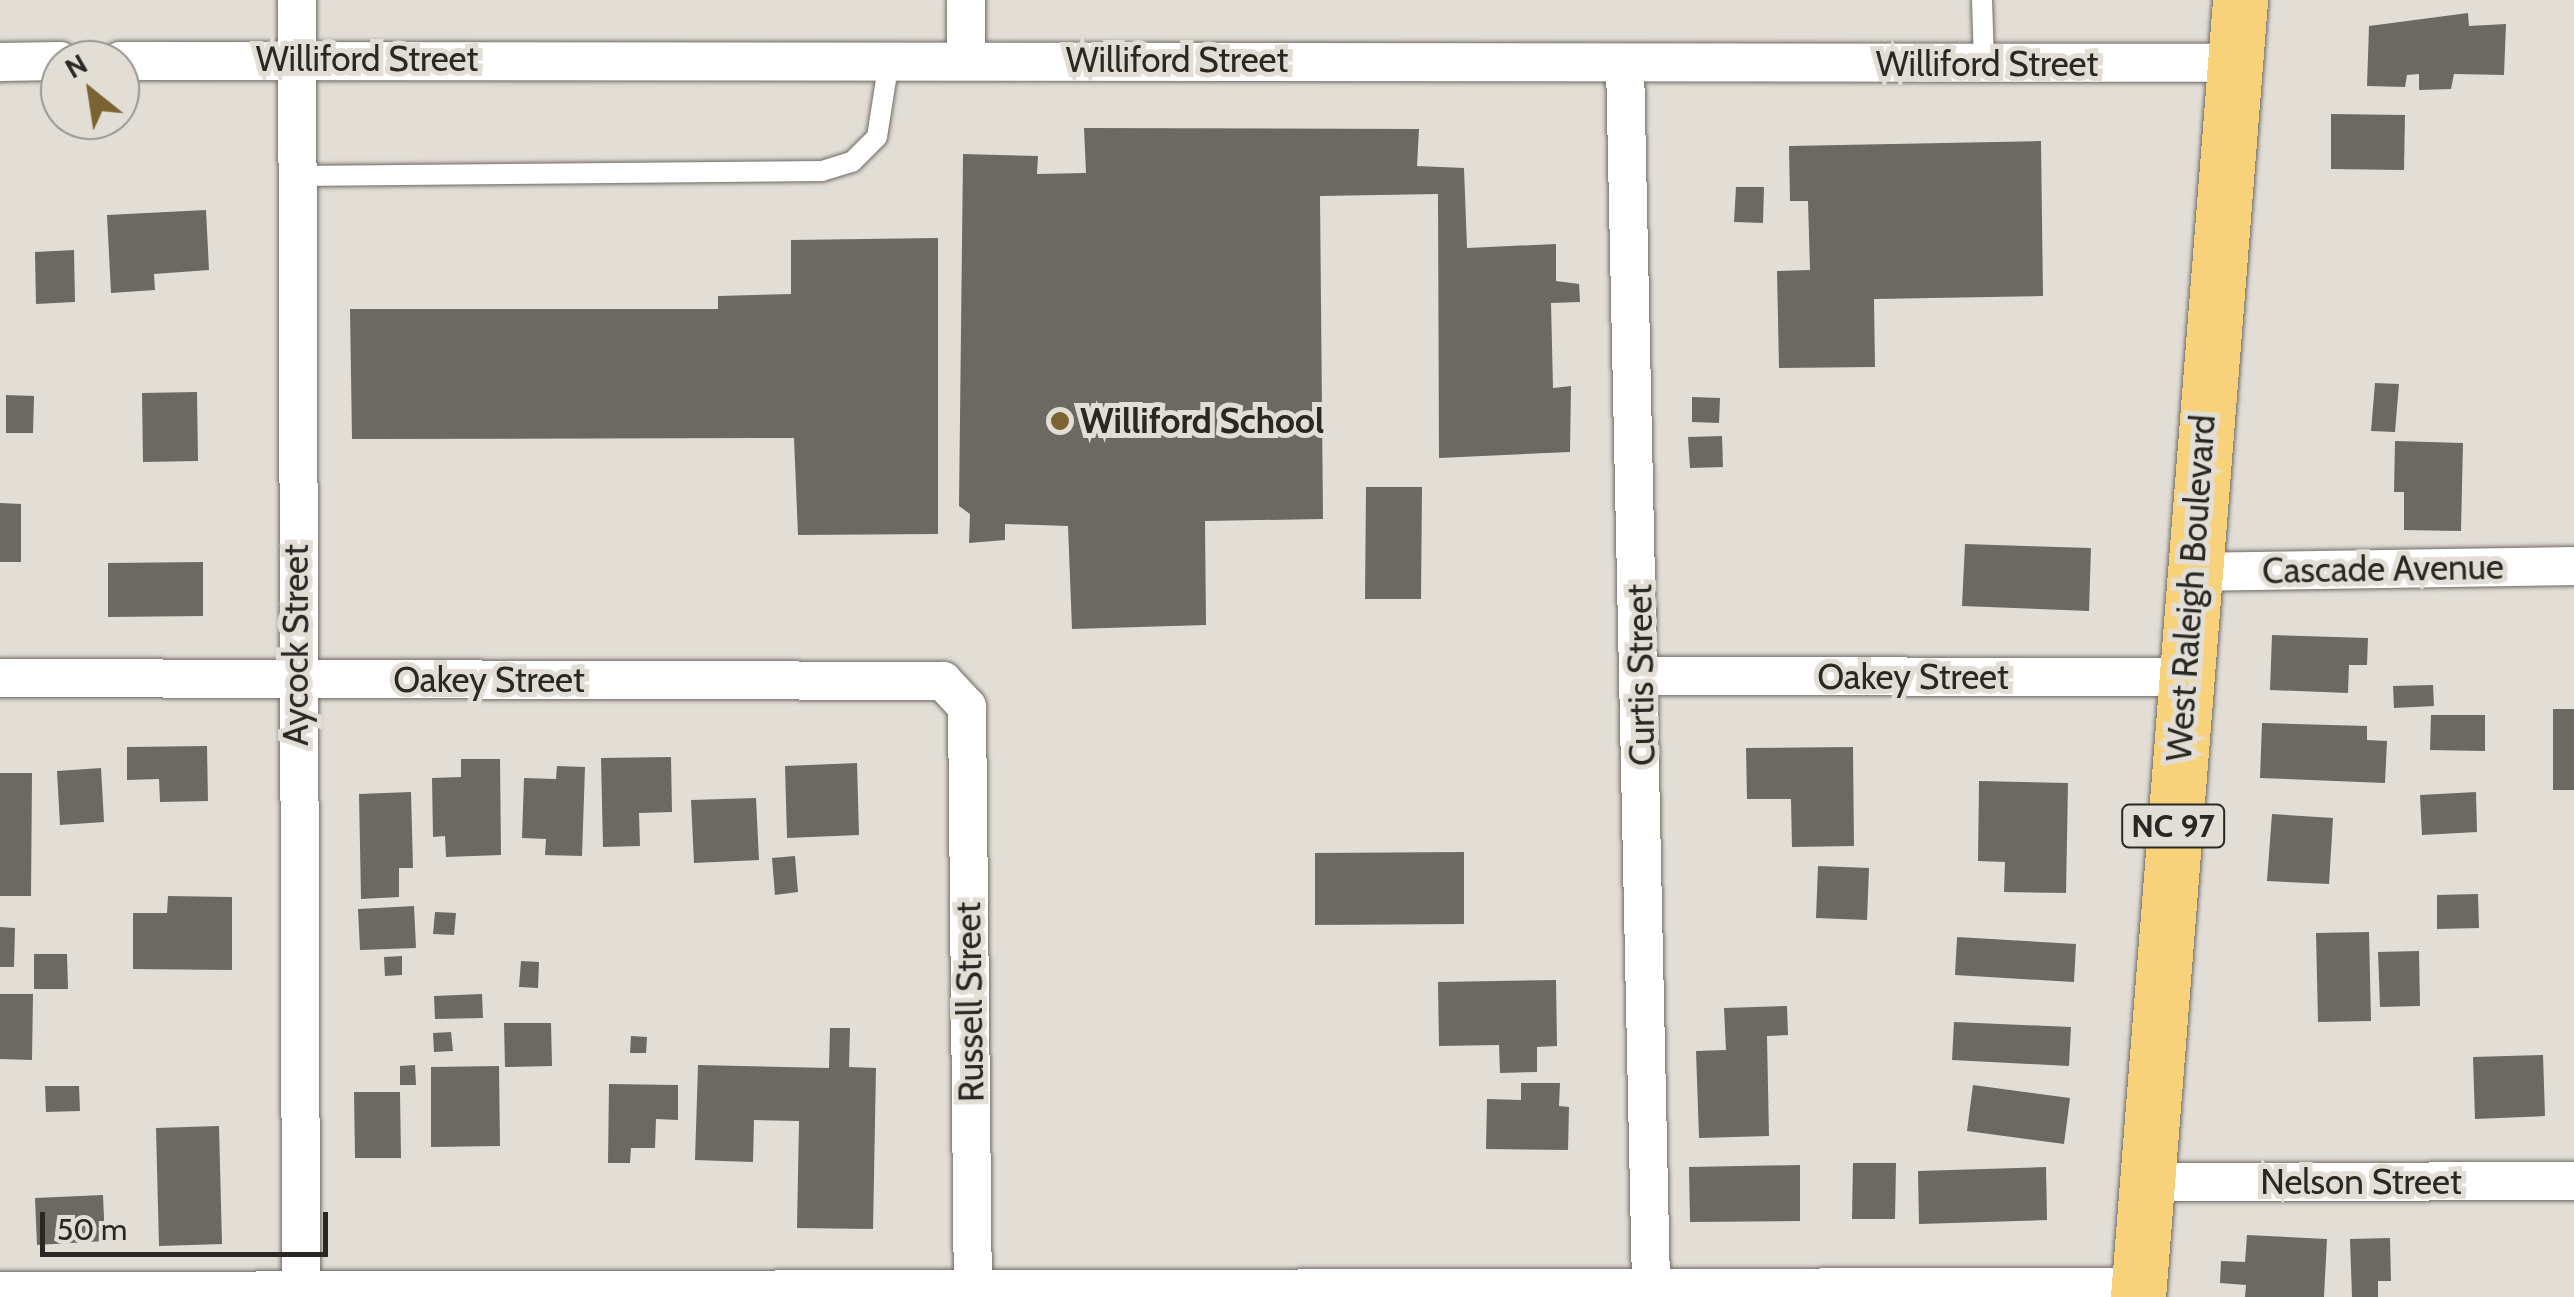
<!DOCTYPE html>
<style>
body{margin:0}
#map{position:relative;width:2574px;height:1297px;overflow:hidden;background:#e2ded6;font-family:Cabin,sans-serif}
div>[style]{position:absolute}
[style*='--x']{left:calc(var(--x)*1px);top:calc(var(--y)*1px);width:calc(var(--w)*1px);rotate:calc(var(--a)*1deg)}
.building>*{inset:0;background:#6c6962}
.roads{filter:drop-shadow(0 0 2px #6e6a64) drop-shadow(0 0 2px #6e6a64)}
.lane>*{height:20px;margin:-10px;padding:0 10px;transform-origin:10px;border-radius:10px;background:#fff}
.street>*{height:38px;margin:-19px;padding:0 19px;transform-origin:19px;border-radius:19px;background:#fff}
.primary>*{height:55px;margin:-27.5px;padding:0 27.5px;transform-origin:27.5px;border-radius:27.5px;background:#f7d27a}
.dots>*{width:28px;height:28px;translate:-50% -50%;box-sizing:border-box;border:5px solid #e2ded6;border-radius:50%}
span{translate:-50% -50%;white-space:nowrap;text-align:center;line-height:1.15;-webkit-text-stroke:10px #e2ded6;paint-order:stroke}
.shield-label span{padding:2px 8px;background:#e2ded6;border:2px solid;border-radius:8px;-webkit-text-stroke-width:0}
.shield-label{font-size:32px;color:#292825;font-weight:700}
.street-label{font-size:35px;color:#292825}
.poi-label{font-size:35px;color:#292825;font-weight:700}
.left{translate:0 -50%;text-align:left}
.north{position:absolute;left:40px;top:40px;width:100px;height:100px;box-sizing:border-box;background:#e2ded6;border:2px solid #98958f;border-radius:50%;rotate:330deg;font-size:28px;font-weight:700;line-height:40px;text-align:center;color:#292825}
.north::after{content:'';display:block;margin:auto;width:35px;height:45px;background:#7c6334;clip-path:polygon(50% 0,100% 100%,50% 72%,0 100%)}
.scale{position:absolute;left:40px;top:1212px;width:288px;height:45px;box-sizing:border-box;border:5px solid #292825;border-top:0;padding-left:12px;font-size:30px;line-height:35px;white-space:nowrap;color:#292825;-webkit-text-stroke:8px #e2ded6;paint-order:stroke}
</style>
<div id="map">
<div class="building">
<div style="clip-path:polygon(2468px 13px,2469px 26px,2506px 24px,2504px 75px,2454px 74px,2451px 89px,2419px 90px,2419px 74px,2407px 75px,2405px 87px,2367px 86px,2369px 26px)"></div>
<div style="clip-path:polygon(2331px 114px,2405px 115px,2404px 170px,2331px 169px)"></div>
<div style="clip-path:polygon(1084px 128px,1419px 129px,1417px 166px,1464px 168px,1467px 248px,1556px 244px,1556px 281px,1579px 284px,1580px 302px,1551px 303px,1553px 388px,1571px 386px,1570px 452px,1439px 458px,1438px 194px,1320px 196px,1323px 519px,1205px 521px,1206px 625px,1072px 629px,1068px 526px,1005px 524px,1005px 540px,969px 543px,970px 514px,959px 506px,963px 154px,1038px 156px,1037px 174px,1086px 173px)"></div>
<div style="clip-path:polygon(2041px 141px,2043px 296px,1874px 299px,1875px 367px,1779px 368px,1777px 271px,1810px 270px,1808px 201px,1790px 201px,1789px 146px)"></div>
<div style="clip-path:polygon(1736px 187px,1764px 187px,1763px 223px,1734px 222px)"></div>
<div style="clip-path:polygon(206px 210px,209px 270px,154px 274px,155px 290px,111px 293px,107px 215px)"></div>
<div style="clip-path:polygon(938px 238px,938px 534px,798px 535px,794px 438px,352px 439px,350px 309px,718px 309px,718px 296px,791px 294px,791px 240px)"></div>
<div style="clip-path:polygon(74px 250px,75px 302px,36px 304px,35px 252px)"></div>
<div style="clip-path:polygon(2375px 383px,2399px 384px,2395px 432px,2371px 431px)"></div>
<div style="clip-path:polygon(197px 392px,198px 461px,143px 462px,142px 393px)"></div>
<div style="clip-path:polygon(6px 395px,34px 396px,33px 433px,6px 433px)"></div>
<div style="clip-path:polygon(1692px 397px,1720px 398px,1719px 423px,1692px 422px)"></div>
<div style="clip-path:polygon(1722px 436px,1723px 467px,1690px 468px,1688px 437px)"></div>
<div style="clip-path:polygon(2395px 441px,2463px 443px,2461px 531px,2404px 530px,2404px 492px,2394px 492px)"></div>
<div style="clip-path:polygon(1366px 487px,1422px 487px,1421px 599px,1365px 599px)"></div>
<div style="clip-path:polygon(0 503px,21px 504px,21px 562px,0 562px)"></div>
<div style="clip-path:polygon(1965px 544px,2091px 548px,2089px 611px,1962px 606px)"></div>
<div style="clip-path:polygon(203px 562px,203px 616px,108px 617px,108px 563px)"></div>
<div style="clip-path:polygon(2272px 635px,2368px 638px,2367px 665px,2349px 665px,2348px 693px,2270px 690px)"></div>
<div style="clip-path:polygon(2433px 685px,2434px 706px,2394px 708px,2393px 686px)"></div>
<div style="clip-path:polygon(2553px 709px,2574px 709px,2574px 790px,2553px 790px)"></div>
<div style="clip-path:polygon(2431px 715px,2485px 715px,2485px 751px,2430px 750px)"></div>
<div style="clip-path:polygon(2262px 723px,2367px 726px,2367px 740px,2387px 741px,2385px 783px,2260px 778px)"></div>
<div style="clip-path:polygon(207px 746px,208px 801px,160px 802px,159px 779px,127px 780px,127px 747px)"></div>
<div style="clip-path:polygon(1853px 747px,1854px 846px,1792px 847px,1791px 799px,1747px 799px,1746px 748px)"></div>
<div style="clip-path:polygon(671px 757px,672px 812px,639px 813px,640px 846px,603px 847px,601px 758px)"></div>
<div style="clip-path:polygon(461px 759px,500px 759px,501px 855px,446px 857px,445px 836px,433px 837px,432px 778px,461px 777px)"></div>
<div style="clip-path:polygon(857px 763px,859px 835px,787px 838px,785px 766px)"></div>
<div style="clip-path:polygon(557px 766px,585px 767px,582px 856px,545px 855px,546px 839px,522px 838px,524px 778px,556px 779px)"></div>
<div style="clip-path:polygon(101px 768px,104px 822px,60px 825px,57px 771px)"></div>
<div style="clip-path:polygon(0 773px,32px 773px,31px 896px,0 896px)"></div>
<div style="clip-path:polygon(1979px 781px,2068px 783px,2066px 893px,2004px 892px,2005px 862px,1978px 861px)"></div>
<div style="clip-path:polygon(411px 792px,413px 868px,399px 868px,399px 897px,361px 899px,359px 794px)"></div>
<div style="clip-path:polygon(2476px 792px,2477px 832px,2422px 835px,2420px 795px)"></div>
<div style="clip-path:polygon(756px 798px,759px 860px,694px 863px,691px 800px)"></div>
<div style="clip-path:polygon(2272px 814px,2333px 818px,2329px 884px,2267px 881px)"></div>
<div style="clip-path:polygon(1464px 852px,1464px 924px,1315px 925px,1315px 853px)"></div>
<div style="clip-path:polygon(795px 856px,798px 892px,775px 895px,772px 858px)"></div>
<div style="clip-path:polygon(1818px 866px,1869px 868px,1867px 920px,1816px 918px)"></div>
<div style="clip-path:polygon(2478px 894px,2479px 928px,2437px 929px,2437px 895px)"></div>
<div style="clip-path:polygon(168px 896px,232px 897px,232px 970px,133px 969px,133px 913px,167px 913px)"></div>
<div style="clip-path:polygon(414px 906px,416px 948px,360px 950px,358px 909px)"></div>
<div style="clip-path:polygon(435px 912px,456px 913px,454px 935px,433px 934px)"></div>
<div style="clip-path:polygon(0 927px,15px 928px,14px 967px,0 967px)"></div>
<div style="clip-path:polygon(2369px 932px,2371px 1021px,2318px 1022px,2316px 933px)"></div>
<div style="clip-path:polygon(1957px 937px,2076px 944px,2074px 982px,1955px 975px)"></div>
<div style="clip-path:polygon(2419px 951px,2420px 1006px,2380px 1007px,2378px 952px)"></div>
<div style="clip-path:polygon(34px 954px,67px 954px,68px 989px,34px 989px)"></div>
<div style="clip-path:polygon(402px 956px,402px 975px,385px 976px,384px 957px)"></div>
<div style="clip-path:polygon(521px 961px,539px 962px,538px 988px,519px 987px)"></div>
<div style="clip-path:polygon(1556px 980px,1557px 1046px,1537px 1047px,1537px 1072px,1500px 1073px,1499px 1045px,1439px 1046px,1438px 982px)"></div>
<div style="clip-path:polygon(0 994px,33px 994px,32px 1060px,0 1059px)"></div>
<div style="clip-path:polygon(482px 994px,483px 1018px,435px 1019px,434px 996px)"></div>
<div style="clip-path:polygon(1787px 1006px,1788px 1035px,1767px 1036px,1769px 1136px,1699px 1138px,1696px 1051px,1726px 1050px,1724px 1008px)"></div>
<div style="clip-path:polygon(1954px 1022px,2071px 1027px,2069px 1066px,1952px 1060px)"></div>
<div style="clip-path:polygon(504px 1023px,551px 1023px,552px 1066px,505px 1067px)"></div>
<div style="clip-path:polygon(830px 1028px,850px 1028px,849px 1067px,876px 1068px,873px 1229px,797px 1228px,799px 1121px,754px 1120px,753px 1162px,695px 1160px,698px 1065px,829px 1068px)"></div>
<div style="clip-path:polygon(451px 1032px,453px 1051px,434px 1052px,433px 1033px)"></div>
<div style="clip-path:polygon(631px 1036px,647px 1037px,646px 1053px,630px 1053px)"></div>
<div style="clip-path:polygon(2543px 1055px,2545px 1116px,2475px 1119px,2473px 1057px)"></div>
<div style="clip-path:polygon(415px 1065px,416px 1085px,400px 1085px,400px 1066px)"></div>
<div style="clip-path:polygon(499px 1066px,500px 1146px,431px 1147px,431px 1067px)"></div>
<div style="clip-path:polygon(1521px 1083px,1560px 1083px,1559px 1106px,1569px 1107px,1568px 1150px,1486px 1149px,1487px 1099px,1521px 1100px)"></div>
<div style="clip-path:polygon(609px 1084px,678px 1085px,678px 1120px,656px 1119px,655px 1148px,631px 1148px,630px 1163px,608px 1163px)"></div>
<div style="clip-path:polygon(1973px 1085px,2070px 1098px,2064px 1144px,1967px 1131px)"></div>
<div style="clip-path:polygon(45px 1086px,79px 1086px,80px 1111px,46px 1112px)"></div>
<div style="clip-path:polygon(354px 1092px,400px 1092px,401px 1158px,355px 1158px)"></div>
<div style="clip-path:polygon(219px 1126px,222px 1244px,159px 1246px,156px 1128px)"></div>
<div style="clip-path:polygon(1853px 1163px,1896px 1163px,1895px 1219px,1852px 1219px)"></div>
<div style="clip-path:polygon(1800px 1165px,1800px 1221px,1690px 1222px,1689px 1167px)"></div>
<div style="clip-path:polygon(2046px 1167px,2047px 1220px,1919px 1224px,1918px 1171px)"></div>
<div style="clip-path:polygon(103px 1195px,105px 1241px,37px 1245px,35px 1198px)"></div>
<div style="clip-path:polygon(2247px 1235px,2327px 1239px,2324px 1297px,2245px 1297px,2246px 1285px,2220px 1283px,2221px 1261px,2245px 1262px)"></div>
<div style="clip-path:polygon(2390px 1238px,2391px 1281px,2378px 1281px,2378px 1297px,2352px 1297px,2350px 1239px)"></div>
</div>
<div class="roads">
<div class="lane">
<div style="--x:1982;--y:0;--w:64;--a:88.2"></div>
<div style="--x:297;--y:176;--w:525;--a:-0.55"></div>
<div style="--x:822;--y:171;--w:31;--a:-17"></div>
<div style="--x:852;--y:162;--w:35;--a:-45"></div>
<div style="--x:877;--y:137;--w:78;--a:-81.1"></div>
</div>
<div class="street">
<div style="--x:297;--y:0;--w:1289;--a:89.82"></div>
<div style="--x:966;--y:0;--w:60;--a:90"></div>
<div style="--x:120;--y:61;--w:2113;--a:0.05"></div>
<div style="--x:0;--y:62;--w:60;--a:-1"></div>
<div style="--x:1625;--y:64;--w:1223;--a:88.78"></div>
<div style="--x:2192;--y:572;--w:382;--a:-0.9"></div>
<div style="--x:1642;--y:676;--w:542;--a:0.11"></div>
<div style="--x:0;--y:678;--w:943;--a:0.18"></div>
<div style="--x:943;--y:681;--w:35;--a:47"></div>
<div style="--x:967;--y:707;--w:590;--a:89.42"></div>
<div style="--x:2147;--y:1182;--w:427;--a:-0.1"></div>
<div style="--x:0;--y:1291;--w:2139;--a:-0.11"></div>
</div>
<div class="primary">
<div style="--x:2138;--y:1297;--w:1301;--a:-85.5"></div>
</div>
</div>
<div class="dots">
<div style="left:1060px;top:421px;background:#7c6334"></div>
</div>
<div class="shield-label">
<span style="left:2173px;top:826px">NC 97</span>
</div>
<div class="street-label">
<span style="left:367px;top:59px">Williford Street</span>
<span style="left:1177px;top:60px">Williford Street</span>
<span style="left:1987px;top:64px">Williford Street</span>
<span style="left:2383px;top:569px;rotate:-1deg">Cascade Avenue</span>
<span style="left:2191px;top:588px;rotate:-86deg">West Raleigh Boulevard</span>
<span style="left:296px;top:645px;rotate:-90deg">Aycock Street</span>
<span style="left:1641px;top:675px;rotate:-91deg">Curtis Street</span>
<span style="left:1913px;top:677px">Oakey Street</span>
<span style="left:489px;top:680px">Oakey Street</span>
<span style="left:970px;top:1002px;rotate:-91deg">Russell Street</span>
<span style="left:2361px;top:1182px">Nelson Street</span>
</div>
<div class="poi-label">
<span class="left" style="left:1080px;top:421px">Williford School</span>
</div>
<div class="north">N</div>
<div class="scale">50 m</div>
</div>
